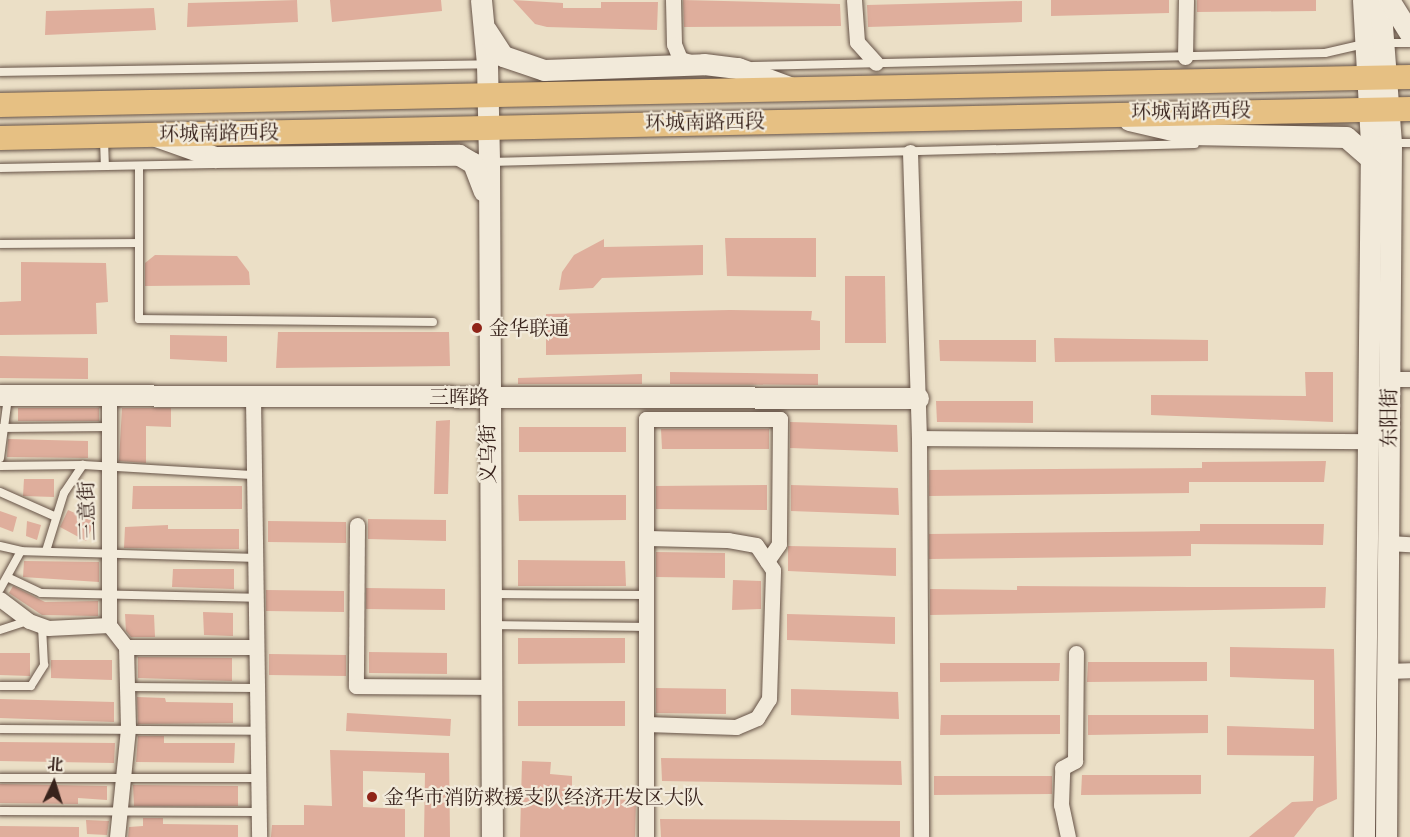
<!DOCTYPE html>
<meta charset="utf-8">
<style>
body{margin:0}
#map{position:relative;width:1410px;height:837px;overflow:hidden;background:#ebdfc6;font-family:Cardo,"Noto Serif SC",serif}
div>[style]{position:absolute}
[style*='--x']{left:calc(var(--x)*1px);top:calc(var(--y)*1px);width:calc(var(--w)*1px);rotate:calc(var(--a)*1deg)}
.building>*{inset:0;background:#dfae9c}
.roads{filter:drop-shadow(0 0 2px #655246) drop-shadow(0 0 2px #655246)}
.lane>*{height:8px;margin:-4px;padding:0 4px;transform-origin:4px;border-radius:4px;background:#f2eada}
.street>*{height:15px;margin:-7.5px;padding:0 7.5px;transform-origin:7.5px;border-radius:7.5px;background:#f2eada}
.secondary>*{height:21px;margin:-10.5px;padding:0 10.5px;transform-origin:10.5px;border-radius:10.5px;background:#f2eada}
.primary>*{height:24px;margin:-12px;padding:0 12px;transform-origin:12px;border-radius:12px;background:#e6c083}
.dots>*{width:16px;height:16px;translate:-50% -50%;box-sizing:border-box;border:3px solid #f2eada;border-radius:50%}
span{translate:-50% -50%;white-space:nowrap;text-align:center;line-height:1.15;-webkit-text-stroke:4.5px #f2eada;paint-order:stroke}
.street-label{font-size:20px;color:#38231c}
.poi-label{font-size:20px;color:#38231c}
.left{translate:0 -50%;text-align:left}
.north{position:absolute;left:24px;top:753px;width:60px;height:60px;-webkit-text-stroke:4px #f2eada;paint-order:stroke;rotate:4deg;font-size:16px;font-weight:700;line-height:24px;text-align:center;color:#38231c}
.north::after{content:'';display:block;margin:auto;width:21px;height:27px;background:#38231c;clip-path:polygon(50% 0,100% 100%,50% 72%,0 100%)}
</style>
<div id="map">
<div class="building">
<div style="clip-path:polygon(297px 0,298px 22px,187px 27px,188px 3px)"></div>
<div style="clip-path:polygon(330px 0,441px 0,442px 11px,332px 22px)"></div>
<div style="clip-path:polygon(513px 0,563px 3px,563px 8px,601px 8px,601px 2px,658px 2px,657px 30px,547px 27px,535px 24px)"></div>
<div style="clip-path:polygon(683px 0,840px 4px,841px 26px,684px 27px)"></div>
<div style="clip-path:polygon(1051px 0,1169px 0,1169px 13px,1051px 16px)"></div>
<div style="clip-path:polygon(1197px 0,1316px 0,1316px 11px,1197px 12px)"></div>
<div style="clip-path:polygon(1022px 1px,1022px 22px,868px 27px,867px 5px)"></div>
<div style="clip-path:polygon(154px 8px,156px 30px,45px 35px,46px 11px)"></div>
<div style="clip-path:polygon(725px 238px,816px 238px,816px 277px,727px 276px)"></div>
<div style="clip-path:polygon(604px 239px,604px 247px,703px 245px,703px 275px,602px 278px,593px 288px,559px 290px,562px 272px,574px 255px)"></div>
<div style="clip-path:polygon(155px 255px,237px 256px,249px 272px,250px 285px,145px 286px,145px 263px)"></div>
<div style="clip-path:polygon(21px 262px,106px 263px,108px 302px,96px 303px,97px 334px,0 335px,0 302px,21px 301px)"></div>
<div style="clip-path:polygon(845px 276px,885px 276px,886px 343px,845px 343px)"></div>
<div style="clip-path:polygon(730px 310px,812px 311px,811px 320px,820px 321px,820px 350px,546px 355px,546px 314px)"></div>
<div style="clip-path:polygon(278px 332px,449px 332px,450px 366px,276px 368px)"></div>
<div style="clip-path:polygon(170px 335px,227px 336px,227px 362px,170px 359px)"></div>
<div style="clip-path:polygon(1054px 338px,1208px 340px,1208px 361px,1055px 362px)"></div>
<div style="clip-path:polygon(939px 340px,1036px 340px,1036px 362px,940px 361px)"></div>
<div style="clip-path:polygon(0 356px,88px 358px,88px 379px,0 378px)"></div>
<div style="clip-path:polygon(670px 372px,818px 374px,818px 385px,670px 384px)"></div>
<div style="clip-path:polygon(1305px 372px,1333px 372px,1333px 422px,1151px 415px,1151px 395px,1306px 396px)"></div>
<div style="clip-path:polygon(642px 374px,642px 384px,518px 384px,518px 378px)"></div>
<div style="clip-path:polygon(936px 401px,1033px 401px,1033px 423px,937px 422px)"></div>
<div style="clip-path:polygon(18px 408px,99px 408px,99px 421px,18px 421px)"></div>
<div style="clip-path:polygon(122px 408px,171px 408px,171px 427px,146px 426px,146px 463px,119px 461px)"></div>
<div style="clip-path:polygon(450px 420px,448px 494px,434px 494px,436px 421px)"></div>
<div style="clip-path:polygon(790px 422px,897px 425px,898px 452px,790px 448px)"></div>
<div style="clip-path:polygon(519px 427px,626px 427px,626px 452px,519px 452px)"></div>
<div style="clip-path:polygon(661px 429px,769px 429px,769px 449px,662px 449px)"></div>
<div style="clip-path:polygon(8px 439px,88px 441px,88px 458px,7px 457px)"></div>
<div style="clip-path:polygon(1326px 461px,1324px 482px,1189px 482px,1189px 493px,929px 496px,929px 470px,1202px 468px,1202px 462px)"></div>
<div style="clip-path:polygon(24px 479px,54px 479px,54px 497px,23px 496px)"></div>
<div style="clip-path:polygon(767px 485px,767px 510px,656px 509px,656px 486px)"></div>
<div style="clip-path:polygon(791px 485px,898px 488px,899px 515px,791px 511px)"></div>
<div style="clip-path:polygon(133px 486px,242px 486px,242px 509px,132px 509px)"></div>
<div style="clip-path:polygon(518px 495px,626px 495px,626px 520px,519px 521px)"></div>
<div style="clip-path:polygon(68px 510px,95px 522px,86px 541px,60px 527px)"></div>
<div style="clip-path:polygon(0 511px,17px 517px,13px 532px,0 527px)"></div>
<div style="clip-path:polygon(368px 519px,446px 520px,446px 541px,368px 539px)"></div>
<div style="clip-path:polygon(27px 521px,41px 525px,37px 540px,26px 536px)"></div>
<div style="clip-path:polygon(268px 521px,346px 522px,346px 543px,268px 542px)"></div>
<div style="clip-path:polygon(1200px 524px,1324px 524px,1323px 545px,1191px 544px,1191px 556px,929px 559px,929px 534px,1200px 531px)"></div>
<div style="clip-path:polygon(168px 525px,168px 529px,239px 529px,239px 549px,124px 548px,125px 527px)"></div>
<div style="clip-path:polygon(788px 546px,896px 548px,896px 576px,788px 571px)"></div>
<div style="clip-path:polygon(656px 552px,725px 553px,725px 578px,656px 577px)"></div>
<div style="clip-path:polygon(518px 560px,625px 561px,626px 586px,518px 586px)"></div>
<div style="clip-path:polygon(24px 561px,99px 562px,99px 582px,23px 577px)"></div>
<div style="clip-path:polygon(173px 569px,234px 569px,234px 589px,172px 587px)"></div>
<div style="clip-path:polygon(733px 580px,761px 581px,761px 609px,732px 610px)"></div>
<div style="clip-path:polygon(13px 586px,45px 602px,98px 601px,98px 616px,42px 615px,9px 593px)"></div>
<div style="clip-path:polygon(1017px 586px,1191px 587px,1326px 587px,1325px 608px,930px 615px,930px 589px,1017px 590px)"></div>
<div style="clip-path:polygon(366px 588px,445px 589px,445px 610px,366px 609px)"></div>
<div style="clip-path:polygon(266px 590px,344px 591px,344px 612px,266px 611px)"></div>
<div style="clip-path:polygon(203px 612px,233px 613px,233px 636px,204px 635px)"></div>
<div style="clip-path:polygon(125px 614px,154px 615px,155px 637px,131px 637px,126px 631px)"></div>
<div style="clip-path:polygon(787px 614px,895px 617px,895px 644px,787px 640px)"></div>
<div style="clip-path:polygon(518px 638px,625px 638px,625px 663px,518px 664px)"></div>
<div style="clip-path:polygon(1230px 647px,1334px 649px,1337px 799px,1317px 808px,1294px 837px,1249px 837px,1292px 802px,1313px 801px,1314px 756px,1227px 755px,1227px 726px,1314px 729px,1314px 680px,1230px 677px)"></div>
<div style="clip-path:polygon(369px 652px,447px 653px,447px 674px,369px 673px)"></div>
<div style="clip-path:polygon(0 653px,30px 653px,30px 676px,0 675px)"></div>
<div style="clip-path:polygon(269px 654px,346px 655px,346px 676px,269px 675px)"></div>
<div style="clip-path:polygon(138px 657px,232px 658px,232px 681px,138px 678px)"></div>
<div style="clip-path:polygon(51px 660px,112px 660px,112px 680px,51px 678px)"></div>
<div style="clip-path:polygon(1088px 662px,1207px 662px,1207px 681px,1087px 682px)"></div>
<div style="clip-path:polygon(940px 663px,1060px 663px,1059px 681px,940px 682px)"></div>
<div style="clip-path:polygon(656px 688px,726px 689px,726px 714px,656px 713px)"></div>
<div style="clip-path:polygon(791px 689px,898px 692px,899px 719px,791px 715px)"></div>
<div style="clip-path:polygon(137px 697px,165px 698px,166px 702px,233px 703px,233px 723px,138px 724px)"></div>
<div style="clip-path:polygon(0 699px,114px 702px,114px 722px,0 718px)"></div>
<div style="clip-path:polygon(518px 701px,625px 701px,625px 726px,518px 726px)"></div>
<div style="clip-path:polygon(347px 713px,451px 719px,450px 736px,346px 731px)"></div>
<div style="clip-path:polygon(941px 715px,1060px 715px,1060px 734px,940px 735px)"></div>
<div style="clip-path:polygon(1088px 715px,1208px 715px,1208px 733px,1088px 735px)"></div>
<div style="clip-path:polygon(138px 736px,164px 736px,164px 743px,235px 743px,234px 763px,136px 762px)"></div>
<div style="clip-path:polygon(0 742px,115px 743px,114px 763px,0 761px)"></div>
<div style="clip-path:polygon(330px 750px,449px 753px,450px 837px,424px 837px,425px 773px,363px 771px,363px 807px,405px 809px,405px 837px,271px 837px,272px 825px,304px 825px,304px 805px,332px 806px)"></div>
<div style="clip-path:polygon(661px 758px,901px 761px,902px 785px,662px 781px)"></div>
<div style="clip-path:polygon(522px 761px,551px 762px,550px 774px,572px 776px,572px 798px,636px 800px,635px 837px,520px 837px)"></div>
<div style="clip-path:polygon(1082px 775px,1201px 775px,1201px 794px,1081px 795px)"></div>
<div style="clip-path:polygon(934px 776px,1052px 776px,1052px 794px,934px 795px)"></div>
<div style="clip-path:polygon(0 784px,107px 786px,107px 800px,78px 798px,78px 804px,0 803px)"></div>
<div style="clip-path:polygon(133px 785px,238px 786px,238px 806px,134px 806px)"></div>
<div style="clip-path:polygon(143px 818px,163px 818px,163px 824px,238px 825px,238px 837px,128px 837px,129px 827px,143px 826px)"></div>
<div style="clip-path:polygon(660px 819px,900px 821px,900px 837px,661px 837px)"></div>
<div style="clip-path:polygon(86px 820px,109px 821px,107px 835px,87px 834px)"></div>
<div style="clip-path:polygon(0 826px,79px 827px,79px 837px,0 837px)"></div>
</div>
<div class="roads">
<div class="lane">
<div style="--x:1385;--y:43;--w:25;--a:0"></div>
<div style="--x:753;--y:66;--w:572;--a:-1.3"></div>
<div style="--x:1325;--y:53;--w:40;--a:-13"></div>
<div style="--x:0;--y:72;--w:486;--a:-0.9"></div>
<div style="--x:104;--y:140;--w:26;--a:88"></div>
<div style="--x:1393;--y:143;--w:17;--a:0"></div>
<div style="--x:490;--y:162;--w:705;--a:-1.46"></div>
<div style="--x:139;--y:166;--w:153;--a:90"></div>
<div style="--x:139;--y:319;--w:294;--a:0.6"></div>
<div style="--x:0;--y:168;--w:214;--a:-1.1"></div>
<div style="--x:0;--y:244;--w:139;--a:-0.4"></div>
<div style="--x:0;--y:428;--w:109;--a:-0.5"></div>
<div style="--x:0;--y:458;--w:62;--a:-82.5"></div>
<div style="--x:0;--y:466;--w:83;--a:-0.7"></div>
<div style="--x:83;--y:465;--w:169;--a:3.4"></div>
<div style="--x:0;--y:492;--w:59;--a:24"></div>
<div style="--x:0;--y:546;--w:22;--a:13"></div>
<div style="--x:21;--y:551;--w:233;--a:1.7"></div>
<div style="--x:46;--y:551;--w:61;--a:-72.8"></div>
<div style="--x:64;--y:493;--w:34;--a:-56"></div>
<div style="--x:9;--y:578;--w:35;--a:25"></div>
<div style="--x:41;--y:593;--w:214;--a:1.3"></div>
<div style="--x:0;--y:589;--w:43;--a:-61.1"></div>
<div style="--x:492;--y:594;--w:154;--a:0.4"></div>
<div style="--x:491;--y:625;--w:155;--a:0.7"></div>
<div style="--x:0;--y:630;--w:29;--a:-18"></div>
<div style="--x:0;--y:686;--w:31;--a:0"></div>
<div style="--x:31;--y:686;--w:25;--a:-58"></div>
<div style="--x:44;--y:665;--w:39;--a:-93"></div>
<div style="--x:128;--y:687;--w:128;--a:0.4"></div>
<div style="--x:0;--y:729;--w:256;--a:0.4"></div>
<div style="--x:0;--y:778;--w:257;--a:0"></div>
<div style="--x:0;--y:811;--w:259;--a:0.2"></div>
</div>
<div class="street">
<div style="--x:673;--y:0;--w:44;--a:88.7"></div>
<div style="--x:674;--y:44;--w:16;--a:68"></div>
<div style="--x:680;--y:59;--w:15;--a:16"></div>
<div style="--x:854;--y:0;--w:42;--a:85.9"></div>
<div style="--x:857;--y:42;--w:28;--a:48"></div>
<div style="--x:1185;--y:57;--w:57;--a:-89"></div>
<div style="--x:910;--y:152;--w:286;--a:88.2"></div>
<div style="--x:919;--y:438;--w:399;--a:89.7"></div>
<div style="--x:1390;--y:379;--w:20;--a:0"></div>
<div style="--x:109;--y:396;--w:229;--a:90"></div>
<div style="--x:253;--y:398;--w:439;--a:89.2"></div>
<div style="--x:919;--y:438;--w:449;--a:0.4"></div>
<div style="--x:357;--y:525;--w:161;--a:90.4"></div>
<div style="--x:356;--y:686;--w:135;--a:0.4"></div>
<div style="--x:1388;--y:543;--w:22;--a:3"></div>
<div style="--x:0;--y:599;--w:36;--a:37"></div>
<div style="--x:29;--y:621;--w:20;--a:20"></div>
<div style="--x:48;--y:628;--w:61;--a:-2.8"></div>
<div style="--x:109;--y:625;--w:28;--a:52"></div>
<div style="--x:126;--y:647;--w:129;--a:0"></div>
<div style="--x:1387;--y:671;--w:23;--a:-2"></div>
<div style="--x:646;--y:724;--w:90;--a:1.9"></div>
<div style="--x:736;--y:727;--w:23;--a:-23"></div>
<div style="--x:757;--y:718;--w:22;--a:-58"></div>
<div style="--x:769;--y:699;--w:129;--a:-88.2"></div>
<div style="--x:773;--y:570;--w:30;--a:-124"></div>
<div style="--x:756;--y:545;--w:28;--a:-170"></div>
<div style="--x:728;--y:540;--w:82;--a:-178.6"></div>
<div style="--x:117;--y:837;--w:110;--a:-84.2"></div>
<div style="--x:128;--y:728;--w:81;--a:-91.4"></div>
<div style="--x:646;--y:837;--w:418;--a:-90"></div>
<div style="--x:646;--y:419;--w:134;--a:0"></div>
<div style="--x:780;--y:419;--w:125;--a:90.5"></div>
<div style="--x:779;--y:544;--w:21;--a:125"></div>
<div style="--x:1068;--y:837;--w:33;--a:-102"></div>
<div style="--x:1061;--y:805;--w:37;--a:-88"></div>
<div style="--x:1062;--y:768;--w:15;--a:-28"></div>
<div style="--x:1075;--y:761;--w:108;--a:-89.5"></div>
</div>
<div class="secondary">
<div style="--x:481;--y:0;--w:64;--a:84.6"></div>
<div style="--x:487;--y:64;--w:98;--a:88.8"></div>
<div style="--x:489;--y:162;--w:675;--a:89.75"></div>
<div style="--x:1363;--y:0;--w:143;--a:86.8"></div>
<div style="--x:1371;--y:143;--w:694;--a:90.58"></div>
<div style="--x:1380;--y:0;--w:143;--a:85.6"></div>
<div style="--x:1391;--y:143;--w:694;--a:90.41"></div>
<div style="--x:1389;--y:0;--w:39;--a:58"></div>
<div style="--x:486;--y:30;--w:31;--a:57"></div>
<div style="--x:503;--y:56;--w:43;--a:18.9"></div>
<div style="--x:544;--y:70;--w:160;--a:-2.1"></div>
<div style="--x:704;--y:64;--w:34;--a:7"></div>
<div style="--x:738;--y:68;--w:58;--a:20.3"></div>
<div style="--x:1129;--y:120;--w:62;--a:13.1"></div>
<div style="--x:1189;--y:134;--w:157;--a:1.1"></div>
<div style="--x:1346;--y:137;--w:32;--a:41"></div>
<div style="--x:156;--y:136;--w:63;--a:19.6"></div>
<div style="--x:215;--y:157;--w:244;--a:-0.5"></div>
<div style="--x:459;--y:155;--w:16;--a:30"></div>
<div style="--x:473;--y:163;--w:30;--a:69"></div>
<div style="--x:0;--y:395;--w:918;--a:0.19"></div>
</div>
<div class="primary">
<div style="--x:0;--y:105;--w:1410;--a:-1.14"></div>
<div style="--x:0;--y:138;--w:1410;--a:-1.18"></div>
</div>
</div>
<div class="dots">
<div style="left:477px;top:328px;background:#8f2418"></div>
<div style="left:372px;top:797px;background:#8f2418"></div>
</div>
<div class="street-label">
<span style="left:1191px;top:111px;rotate:-1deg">环城南路西段</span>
<span style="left:705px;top:122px;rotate:-1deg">环城南路西段</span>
<span style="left:219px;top:133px;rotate:-1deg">环城南路西段</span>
<span style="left:459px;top:397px">三晖路</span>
<span style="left:1389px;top:418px;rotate:-90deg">东阳街</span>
<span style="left:488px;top:454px;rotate:-91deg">义乌街</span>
<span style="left:87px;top:511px;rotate:-92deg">三意街</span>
</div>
<div class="poi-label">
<span class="left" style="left:489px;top:328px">金华联通</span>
<span class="left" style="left:384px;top:797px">金华市消防救援支队经济开发区大队</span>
</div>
<div class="north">北</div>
</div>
